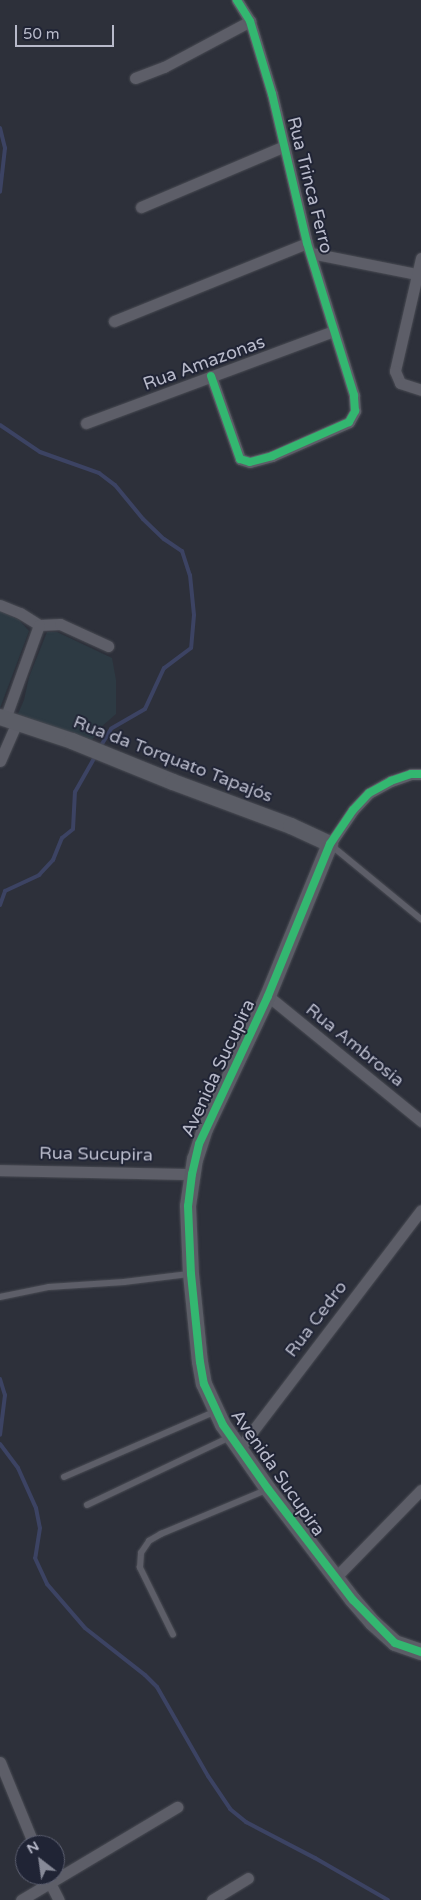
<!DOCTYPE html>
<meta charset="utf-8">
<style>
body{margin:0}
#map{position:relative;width:421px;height:1900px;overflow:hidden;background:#2d303a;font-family:"Varela Round",sans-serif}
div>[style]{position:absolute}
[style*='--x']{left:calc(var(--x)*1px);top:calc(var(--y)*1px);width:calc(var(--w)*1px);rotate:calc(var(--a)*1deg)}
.green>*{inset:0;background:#2d3a43}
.stream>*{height:4px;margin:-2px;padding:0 2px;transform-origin:2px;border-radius:2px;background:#3c4363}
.roads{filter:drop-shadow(0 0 1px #494b53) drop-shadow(0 0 1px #494b53)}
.lane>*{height:5.5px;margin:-2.75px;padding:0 2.75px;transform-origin:2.75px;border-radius:2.75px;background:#5d5e68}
.street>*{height:11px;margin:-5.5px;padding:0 5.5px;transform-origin:5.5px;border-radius:5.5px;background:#5d5e68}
.secondary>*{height:16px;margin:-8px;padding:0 8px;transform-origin:8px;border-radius:8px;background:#5b5d66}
.cycleway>*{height:8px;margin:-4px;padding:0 4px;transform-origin:4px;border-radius:4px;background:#33b770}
span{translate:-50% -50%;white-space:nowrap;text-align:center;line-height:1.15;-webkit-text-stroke:4px #202435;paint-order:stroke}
.street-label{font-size:18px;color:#b8baca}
.north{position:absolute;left:15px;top:1835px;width:50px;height:50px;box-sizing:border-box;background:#202435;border:1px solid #5d6071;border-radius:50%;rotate:330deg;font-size:14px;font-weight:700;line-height:20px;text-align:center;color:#b8baca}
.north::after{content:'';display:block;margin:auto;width:18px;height:22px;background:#878a98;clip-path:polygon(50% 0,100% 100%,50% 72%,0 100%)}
.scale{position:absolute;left:15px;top:25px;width:99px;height:22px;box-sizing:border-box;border:2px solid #b8baca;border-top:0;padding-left:6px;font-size:15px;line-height:18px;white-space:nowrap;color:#b8baca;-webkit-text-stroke:4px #202435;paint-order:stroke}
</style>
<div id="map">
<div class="green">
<div style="clip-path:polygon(0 611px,19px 620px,29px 631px,0 708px)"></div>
<div style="clip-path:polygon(47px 632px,57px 632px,112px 658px,116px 680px,116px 714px,101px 727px,92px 740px,18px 714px,24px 700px,29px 677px)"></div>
</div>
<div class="stream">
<div style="--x:0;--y:128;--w:21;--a:76"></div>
<div style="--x:5;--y:148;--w:44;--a:96.5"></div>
<div style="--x:0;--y:425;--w:48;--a:34"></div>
<div style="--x:40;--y:452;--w:63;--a:19.6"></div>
<div style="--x:99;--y:473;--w:20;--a:37"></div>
<div style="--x:115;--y:485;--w:44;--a:50.5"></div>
<div style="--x:143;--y:519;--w:29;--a:44"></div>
<div style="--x:164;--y:539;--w:22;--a:34"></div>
<div style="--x:182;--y:551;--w:25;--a:72"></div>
<div style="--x:190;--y:575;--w:40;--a:84.3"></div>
<div style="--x:194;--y:615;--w:33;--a:95"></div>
<div style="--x:191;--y:648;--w:34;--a:143"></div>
<div style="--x:164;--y:668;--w:45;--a:114.9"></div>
<div style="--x:145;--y:709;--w:39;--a:150"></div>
<div style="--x:111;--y:729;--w:23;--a:121"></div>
<div style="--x:0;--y:905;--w:15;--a:-70"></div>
<div style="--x:5;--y:891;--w:38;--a:-25"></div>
<div style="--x:39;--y:875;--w:21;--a:-47"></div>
<div style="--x:53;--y:860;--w:24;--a:-68"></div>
<div style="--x:62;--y:838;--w:14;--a:-39"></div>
<div style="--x:73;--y:829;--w:37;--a:-87"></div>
<div style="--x:75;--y:792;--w:43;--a:-60.4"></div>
<div style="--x:0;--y:1379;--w:17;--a:73"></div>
<div style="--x:5;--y:1395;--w:40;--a:97.1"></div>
<div style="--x:0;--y:1444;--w:30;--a:53"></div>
<div style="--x:18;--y:1468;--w:44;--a:65.8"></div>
<div style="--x:36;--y:1508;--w:20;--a:79"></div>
<div style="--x:40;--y:1528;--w:30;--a:99"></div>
<div style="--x:35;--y:1558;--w:29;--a:65"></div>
<div style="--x:47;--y:1584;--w:58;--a:49.2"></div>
<div style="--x:85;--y:1628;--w:76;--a:38.1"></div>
<div style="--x:145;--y:1675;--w:17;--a:45"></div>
<div style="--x:157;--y:1687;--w:103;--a:60.2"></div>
<div style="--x:208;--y:1776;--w:40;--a:56"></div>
<div style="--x:230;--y:1809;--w:21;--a:39"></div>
<div style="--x:246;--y:1822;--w:78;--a:27.6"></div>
<div style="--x:315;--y:1858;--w:84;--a:29.9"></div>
</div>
<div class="roads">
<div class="lane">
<div style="--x:331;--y:845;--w:117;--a:39.4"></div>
<div style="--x:0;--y:1297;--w:50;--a:-11.5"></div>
<div style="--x:49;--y:1287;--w:75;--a:-3.8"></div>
<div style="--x:124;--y:1282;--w:65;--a:-7"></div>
<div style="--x:64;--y:1477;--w:163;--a:-23.4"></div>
<div style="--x:87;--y:1505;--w:158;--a:-25.4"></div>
<div style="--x:173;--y:1635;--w:75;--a:-116.2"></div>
<div style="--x:140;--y:1568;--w:15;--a:-86"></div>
<div style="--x:141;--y:1553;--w:14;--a:-56"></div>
<div style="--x:149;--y:1541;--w:14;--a:-30"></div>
<div style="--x:161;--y:1534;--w:114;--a:-22.7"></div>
</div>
<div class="street">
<div style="--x:135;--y:78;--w:31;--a:-21"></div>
<div style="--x:164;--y:67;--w:98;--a:-28.1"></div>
<div style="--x:141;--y:207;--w:156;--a:-23"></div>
<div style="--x:311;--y:253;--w:112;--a:11.3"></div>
<div style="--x:421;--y:258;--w:116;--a:103"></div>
<div style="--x:395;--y:371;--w:13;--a:67"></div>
<div style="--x:400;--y:383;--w:22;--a:18"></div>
<div style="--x:114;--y:321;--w:208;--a:-22"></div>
<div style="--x:211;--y:376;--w:88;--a:70.7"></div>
<div style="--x:240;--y:459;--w:10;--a:17"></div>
<div style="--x:250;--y:462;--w:23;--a:-15"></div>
<div style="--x:272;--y:456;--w:84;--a:-23.8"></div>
<div style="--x:349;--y:422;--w:13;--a:-61"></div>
<div style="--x:355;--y:411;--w:16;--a:-94"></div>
<div style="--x:354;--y:395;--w:159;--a:-107.2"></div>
<div style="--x:307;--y:243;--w:153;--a:-103.2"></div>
<div style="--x:272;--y:94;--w:76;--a:-106.8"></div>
<div style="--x:250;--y:21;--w:25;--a:-122"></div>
<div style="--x:86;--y:423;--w:264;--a:-20.4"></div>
<div style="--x:0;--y:605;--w:22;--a:22"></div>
<div style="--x:20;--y:613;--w:22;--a:32"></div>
<div style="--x:39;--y:625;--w:21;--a:-3"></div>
<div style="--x:60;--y:624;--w:53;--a:24.6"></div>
<div style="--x:5;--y:719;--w:100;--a:-70.1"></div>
<div style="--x:0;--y:761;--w:43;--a:-66.4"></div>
<div style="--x:330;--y:844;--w:41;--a:-55.9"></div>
<div style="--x:353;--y:810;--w:23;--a:-47"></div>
<div style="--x:369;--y:793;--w:25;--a:-29"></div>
<div style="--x:391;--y:781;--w:21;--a:-19"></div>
<div style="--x:411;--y:774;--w:10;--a:0"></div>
<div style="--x:268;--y:996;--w:198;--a:39.2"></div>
<div style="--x:0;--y:1170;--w:192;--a:1.2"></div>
<div style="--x:239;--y:1449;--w:300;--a:-52.7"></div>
<div style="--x:335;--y:1578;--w:123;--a:-45.7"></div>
<div style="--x:0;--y:1762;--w:90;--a:67.7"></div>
<div style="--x:46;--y:1875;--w:28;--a:63"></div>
<div style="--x:21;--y:1900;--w:182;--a:-30.8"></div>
<div style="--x:212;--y:1900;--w:42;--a:-31.4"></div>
</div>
<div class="secondary">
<div style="--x:0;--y:717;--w:76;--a:18.4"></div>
<div style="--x:72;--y:741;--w:109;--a:22.1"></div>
<div style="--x:173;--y:782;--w:126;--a:20.4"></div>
<div style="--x:291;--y:826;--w:43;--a:24.8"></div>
<div style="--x:330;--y:844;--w:164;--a:112.2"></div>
<div style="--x:268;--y:996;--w:147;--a:115.3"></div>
<div style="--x:205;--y:1129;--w:32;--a:108"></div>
<div style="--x:195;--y:1159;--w:48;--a:98.5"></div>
<div style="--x:188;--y:1206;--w:68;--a:87.5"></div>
<div style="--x:191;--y:1274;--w:88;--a:84.2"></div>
<div style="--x:200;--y:1362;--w:22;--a:80"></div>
<div style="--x:204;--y:1384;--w:45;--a:65.1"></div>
<div style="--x:223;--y:1425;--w:78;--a:54.9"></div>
<div style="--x:268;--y:1489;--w:140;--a:52.6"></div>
<div style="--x:353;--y:1600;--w:30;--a:49"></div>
<div style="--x:373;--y:1623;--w:30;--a:42"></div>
<div style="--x:395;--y:1643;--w:28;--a:19"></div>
</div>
</div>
<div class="cycleway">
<div style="--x:211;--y:376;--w:88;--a:70.7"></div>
<div style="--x:240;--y:459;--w:10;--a:17"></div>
<div style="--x:250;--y:462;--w:23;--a:-15"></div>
<div style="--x:272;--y:456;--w:84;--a:-23.8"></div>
<div style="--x:349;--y:422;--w:13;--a:-61"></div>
<div style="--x:355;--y:411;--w:16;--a:-94"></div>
<div style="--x:354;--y:395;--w:159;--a:-107.2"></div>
<div style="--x:307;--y:243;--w:153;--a:-103.2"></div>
<div style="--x:272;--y:94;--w:76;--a:-106.8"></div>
<div style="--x:250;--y:21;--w:25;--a:-122"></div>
<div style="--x:421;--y:774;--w:10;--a:180"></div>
<div style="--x:411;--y:774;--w:21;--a:161"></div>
<div style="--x:391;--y:781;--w:25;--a:151"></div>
<div style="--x:369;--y:793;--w:23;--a:133"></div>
<div style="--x:353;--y:810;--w:41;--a:124.1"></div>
<div style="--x:330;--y:844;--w:164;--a:112.2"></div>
<div style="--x:268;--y:996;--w:163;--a:115"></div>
<div style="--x:199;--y:1144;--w:31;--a:103"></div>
<div style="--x:192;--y:1174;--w:32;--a:97"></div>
<div style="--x:188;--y:1206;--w:68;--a:87.5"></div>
<div style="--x:191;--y:1274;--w:88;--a:84.2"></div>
<div style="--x:200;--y:1362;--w:22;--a:80"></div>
<div style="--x:204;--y:1384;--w:45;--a:65.1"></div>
<div style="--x:223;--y:1425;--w:78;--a:54.9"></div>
<div style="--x:268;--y:1489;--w:140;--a:52.6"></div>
<div style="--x:353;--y:1600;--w:60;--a:45.7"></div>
<div style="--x:395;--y:1643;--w:28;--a:19"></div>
</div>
<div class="street-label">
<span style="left:310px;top:185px;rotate:76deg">Rua Trinca Ferro</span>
<span style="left:204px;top:363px;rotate:-20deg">Rua Amazonas</span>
<span style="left:173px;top:759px;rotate:21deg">Rua da Torquato Tapajós</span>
<span style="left:355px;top:1045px;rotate:39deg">Rua Ambrosia</span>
<span style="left:218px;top:1068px;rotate:-65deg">Avenida Sucupira</span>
<span style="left:96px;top:1154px;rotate:1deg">Rua Sucupira</span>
<span style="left:316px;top:1319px;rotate:-53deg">Rua Cedro</span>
<span style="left:278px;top:1473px;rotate:55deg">Avenida Sucupira</span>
</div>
<div class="north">N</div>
<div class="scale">50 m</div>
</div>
